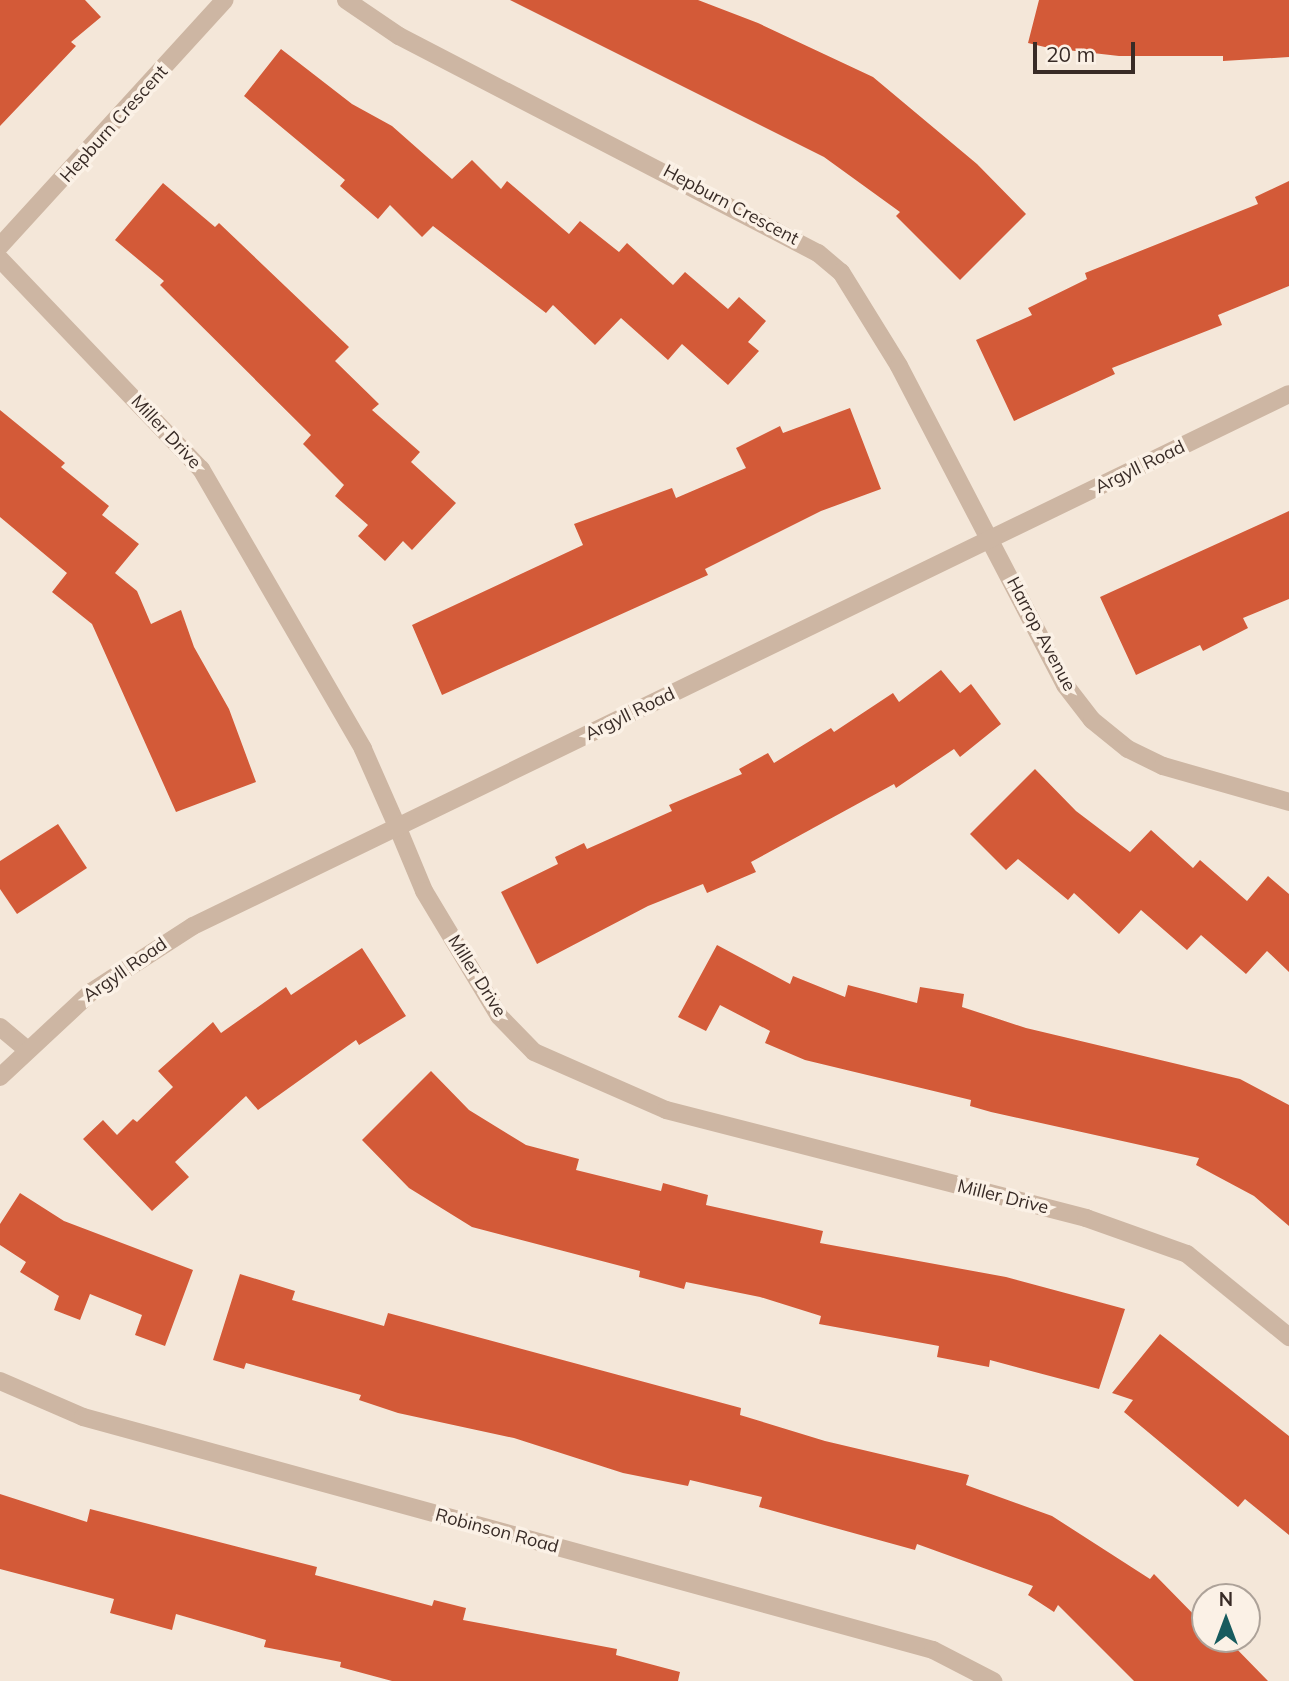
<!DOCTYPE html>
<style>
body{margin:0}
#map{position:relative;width:1289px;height:1681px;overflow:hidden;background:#f4e7d9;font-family:Mulish,sans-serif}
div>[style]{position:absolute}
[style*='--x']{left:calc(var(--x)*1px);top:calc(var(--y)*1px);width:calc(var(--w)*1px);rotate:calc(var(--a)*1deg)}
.building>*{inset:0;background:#d35a38}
.minor>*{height:18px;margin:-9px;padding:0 9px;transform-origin:9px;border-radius:9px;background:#cdb6a3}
.tertiary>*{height:18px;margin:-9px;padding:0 9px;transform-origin:9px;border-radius:9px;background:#cdb6a3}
span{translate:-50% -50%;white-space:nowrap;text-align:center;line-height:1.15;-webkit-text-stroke:7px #fbf1e6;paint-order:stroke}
.street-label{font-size:18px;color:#382b26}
.north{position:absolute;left:1191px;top:1583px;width:70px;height:70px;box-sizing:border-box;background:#fbf1e6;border:2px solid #ada299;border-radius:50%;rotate:0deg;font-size:19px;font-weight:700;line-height:28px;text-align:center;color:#382b26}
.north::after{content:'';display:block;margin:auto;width:24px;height:32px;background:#175b5e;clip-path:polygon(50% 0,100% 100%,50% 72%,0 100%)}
.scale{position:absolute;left:1033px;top:42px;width:102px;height:32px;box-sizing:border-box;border:4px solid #382b26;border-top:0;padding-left:9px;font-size:21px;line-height:24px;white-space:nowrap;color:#382b26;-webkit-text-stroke:5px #fbf1e6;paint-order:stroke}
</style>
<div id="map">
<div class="building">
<div style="clip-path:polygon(0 0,85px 0,101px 17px,71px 42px,76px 46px,0 126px)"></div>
<div style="clip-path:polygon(510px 0,698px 0,758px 23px,873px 77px,977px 164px,1026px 214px,960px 280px,896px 216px,900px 212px,824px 157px)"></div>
<div style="clip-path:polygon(1039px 0,1289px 0,1289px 57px,1223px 61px,1223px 56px,1119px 56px,1049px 48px,1028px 43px)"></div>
<div style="clip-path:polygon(281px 49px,352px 104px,392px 126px,452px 179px,472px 160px,501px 189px,507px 181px,569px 234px,580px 221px,619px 252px,627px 243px,673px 285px,685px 272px,728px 309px,739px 297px,766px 321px,748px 342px,759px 351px,728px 385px,682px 344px,668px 360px,621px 318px,595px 345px,553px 305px,546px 313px,433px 226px,422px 237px,390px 205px,378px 219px,340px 186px,345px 180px,244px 96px)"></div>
<div style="clip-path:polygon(1289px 181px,1289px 286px,1218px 315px,1222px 325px,1112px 368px,1115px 374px,1014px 421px,976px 340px,1032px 315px,1028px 308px,1087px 279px,1085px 273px,1258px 204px,1255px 197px)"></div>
<div style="clip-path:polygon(163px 183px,215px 227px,219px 223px,349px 347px,335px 361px,379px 404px,372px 410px,420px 452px,411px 462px,456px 503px,412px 550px,403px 541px,385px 561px,358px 536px,368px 525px,335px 496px,344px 485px,303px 444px,311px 435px,160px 285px,164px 281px,115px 240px)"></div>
<div style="clip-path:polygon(850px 408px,881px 489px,821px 511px,705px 569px,708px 575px,442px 695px,412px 625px,583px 545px,574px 524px,672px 488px,676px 498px,746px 468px,736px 448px,780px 426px,783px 433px)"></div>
<div style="clip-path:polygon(0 410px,65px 463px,61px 467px,109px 506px,102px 515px,139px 544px,115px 573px,137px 591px,151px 624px,181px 610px,194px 647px,229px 709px,256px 782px,176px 812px,92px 624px,52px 592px,67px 573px,0 517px)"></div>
<div style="clip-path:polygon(1289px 511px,1289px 599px,1243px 618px,1248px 628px,1203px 651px,1200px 645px,1136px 675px,1100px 597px)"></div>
<div style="clip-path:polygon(941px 670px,960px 693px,971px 684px,1001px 724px,960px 757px,954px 749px,896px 788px,894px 784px,751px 862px,756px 872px,707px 893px,703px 884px,648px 906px,537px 964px,501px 892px,558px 864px,555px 857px,584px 843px,587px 849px,672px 811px,669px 805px,742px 774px,739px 769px,768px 753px,774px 763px,831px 728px,834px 732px,893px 693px,899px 702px)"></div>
<div style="clip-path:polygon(1035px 769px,1076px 811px,1130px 852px,1151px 830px,1193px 868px,1200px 860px,1247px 901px,1268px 876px,1289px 894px,1289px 972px,1267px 951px,1246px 974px,1201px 935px,1187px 950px,1141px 910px,1119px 934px,1074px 893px,1068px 900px,1018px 859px,1006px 870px,970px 834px)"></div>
<div style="clip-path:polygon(58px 824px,87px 868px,17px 914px,0 889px,0 861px)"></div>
<div style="clip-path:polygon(717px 945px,790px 984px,793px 976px,845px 997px,848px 985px,917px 1003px,920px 987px,964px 994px,962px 1007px,1026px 1028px,1240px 1079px,1289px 1105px,1289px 1226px,1254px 1196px,1196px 1165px,1199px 1158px,991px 1112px,970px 1106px,971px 1100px,805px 1060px,765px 1043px,770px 1031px,720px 1005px,706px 1031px,678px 1017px)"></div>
<div style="clip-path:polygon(362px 948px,406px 1016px,359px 1045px,356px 1040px,258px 1110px,246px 1096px,175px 1162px,189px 1177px,152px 1211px,83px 1139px,103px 1120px,117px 1135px,133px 1119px,137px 1122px,173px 1087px,158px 1071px,213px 1022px,221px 1033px,286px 987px,291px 995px)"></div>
<div style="clip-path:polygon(431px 1071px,469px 1110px,526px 1145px,579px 1159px,576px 1170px,661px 1191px,663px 1183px,708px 1195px,706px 1205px,823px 1231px,820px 1243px,1006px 1277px,1125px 1309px,1099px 1389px,990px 1360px,989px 1367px,937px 1357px,939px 1346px,819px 1324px,821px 1316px,760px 1297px,686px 1282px,684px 1289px,639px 1277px,640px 1271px,472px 1227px,409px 1188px,362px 1140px)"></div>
<div style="clip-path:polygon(20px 1193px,64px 1221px,193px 1270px,165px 1346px,135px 1335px,142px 1315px,90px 1294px,80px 1320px,54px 1310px,59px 1296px,20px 1272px,26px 1262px,0 1245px,0 1224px)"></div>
<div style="clip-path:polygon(240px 1274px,295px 1291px,292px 1300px,384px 1326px,388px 1313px,741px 1408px,740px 1415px,825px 1441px,969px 1475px,966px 1485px,1052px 1516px,1150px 1579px,1154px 1574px,1205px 1626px,1205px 1639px,1227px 1639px,1268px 1681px,1134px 1681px,1058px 1605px,1054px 1612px,1028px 1595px,1033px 1586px,917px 1544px,915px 1550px,759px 1507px,762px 1497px,690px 1480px,688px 1486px,623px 1473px,514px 1438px,398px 1413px,359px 1400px,361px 1395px,246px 1363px,244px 1369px,213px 1360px)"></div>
<div style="clip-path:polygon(1160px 1334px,1289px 1436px,1289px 1535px,1245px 1499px,1238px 1507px,1124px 1412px,1133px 1400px,1112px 1393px)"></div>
<div style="clip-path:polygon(0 1494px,87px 1522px,90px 1509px,317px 1567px,315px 1575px,432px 1606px,434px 1600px,466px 1608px,463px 1620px,617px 1649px,616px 1655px,680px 1672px,678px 1681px,392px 1681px,340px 1667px,341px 1662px,264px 1647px,266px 1640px,176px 1614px,172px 1630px,110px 1613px,114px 1599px,0 1569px)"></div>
</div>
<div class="minor">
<div style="--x:346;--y:0;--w:64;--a:34.2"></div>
<div style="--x:399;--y:36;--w:472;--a:27.4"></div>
<div style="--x:818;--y:253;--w:30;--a:40"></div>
<div style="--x:841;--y:272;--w:110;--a:58.3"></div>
<div style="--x:899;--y:366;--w:360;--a:62.5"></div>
<div style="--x:1065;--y:685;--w:44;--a:52.4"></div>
<div style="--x:1092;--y:720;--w:46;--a:38.9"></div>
<div style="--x:1128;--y:749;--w:39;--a:26"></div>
<div style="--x:1163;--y:766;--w:131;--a:15.9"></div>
<div style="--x:0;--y:246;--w:333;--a:-47.6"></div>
<div style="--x:397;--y:826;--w:70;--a:67.4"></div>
<div style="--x:424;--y:891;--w:146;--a:59"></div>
<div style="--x:499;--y:1016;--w:50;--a:45.8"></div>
<div style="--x:534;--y:1052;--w:144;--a:23.7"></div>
<div style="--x:666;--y:1110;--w:434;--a:14.4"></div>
<div style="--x:1086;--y:1218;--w:107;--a:19.6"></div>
<div style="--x:1187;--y:1254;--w:132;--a:39.1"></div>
<div style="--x:0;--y:1027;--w:33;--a:40"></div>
<div style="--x:0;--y:1381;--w:90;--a:23.4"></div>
<div style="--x:83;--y:1417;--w:881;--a:15.33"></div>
<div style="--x:933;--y:1650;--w:68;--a:27.3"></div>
</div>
<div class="tertiary">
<div style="--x:0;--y:259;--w:291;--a:46.3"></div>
<div style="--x:201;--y:469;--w:323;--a:59.9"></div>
<div style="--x:363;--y:749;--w:84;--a:66.2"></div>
<div style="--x:0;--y:1077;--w:125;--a:-43"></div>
<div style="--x:91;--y:992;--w:121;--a:-32.9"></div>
<div style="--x:193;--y:926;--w:1218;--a:-25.89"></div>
</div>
<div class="street-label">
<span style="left:114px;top:124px;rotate:-48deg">Hepburn Crescent</span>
<span style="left:731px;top:205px;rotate:28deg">Hepburn Crescent</span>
<span style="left:166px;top:432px;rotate:47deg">Miller Drive</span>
<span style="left:1140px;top:467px;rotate:-26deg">Argyll Road</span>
<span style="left:1041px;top:634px;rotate:62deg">Harrop Avenue</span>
<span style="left:630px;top:714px;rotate:-26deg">Argyll Road</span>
<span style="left:125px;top:970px;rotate:-35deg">Argyll Road</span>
<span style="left:477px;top:976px;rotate:58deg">Miller Drive</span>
<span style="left:1003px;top:1197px;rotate:14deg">Miller Drive</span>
<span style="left:497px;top:1531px;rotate:15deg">Robinson Road</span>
</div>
<div class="north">N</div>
<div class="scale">20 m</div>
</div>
